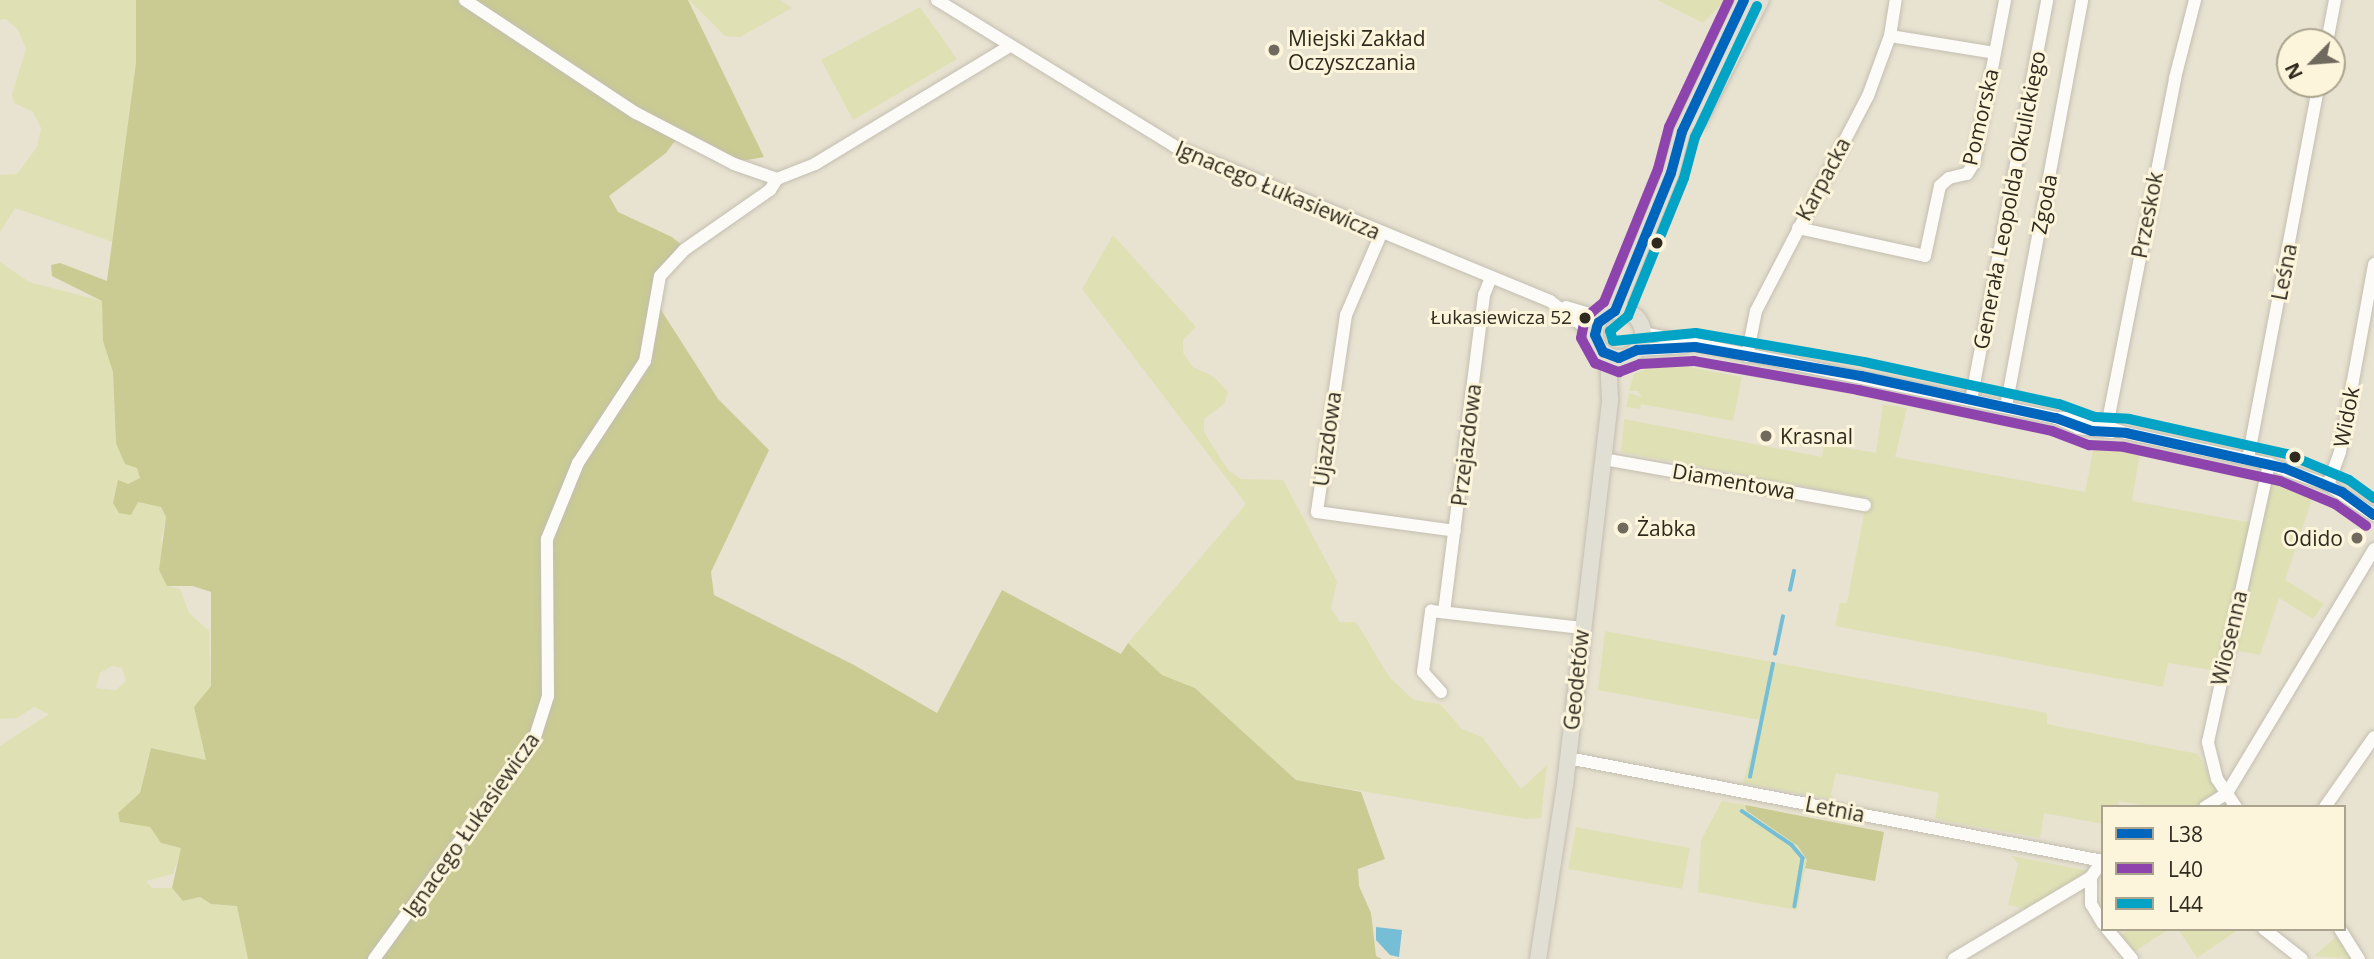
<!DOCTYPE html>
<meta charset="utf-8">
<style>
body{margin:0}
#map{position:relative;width:2374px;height:959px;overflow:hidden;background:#e8e2d1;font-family:"Open Sans",sans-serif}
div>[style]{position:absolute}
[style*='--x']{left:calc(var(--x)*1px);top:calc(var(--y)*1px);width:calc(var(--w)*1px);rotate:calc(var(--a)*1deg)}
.green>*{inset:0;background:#dfe1b5}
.forest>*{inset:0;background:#c9cb93}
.water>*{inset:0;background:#76bed6}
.stream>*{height:3.5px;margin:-1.75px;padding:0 1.75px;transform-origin:1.75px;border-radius:1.75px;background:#76bed6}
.roads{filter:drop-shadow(0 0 2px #c3beb0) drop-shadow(0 0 2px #c3beb0)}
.minor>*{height:12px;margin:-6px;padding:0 6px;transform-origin:6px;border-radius:6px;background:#fcfbf8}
.major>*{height:16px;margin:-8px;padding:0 8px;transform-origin:8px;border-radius:8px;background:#e1ded4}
.major>.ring{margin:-8px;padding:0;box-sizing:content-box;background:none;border:16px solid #e1ded4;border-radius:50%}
.bus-1>*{height:10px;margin:-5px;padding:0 5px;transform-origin:5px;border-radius:5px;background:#0065bd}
.bus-2>*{height:10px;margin:-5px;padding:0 5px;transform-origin:5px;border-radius:5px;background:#8e44ad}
.bus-3>*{height:10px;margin:-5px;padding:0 5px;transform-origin:5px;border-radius:5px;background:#02a3c5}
.dots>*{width:19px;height:19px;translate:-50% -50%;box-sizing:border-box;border:4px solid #fdf5db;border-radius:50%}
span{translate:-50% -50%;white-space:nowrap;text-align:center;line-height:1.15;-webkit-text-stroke:6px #fdf5db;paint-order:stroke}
.bus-label{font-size:19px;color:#2e2a1e}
.right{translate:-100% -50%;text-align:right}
.poi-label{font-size:21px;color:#2e2a1e}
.left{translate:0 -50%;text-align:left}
.street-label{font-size:21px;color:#2e2a1e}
.legend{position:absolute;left:2101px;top:805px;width:245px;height:126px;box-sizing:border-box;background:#fdf5db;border:2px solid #aaa48f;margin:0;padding:9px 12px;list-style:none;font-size:21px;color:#2e2a1e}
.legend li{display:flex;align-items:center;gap:14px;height:35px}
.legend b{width:35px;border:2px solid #aaa48f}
.north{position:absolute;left:2276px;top:28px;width:70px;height:70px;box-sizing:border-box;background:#fdf5db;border:2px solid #aaa48f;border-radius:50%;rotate:245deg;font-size:19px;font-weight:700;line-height:28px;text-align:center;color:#2e2a1e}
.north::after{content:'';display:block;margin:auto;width:24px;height:32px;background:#6f6a5d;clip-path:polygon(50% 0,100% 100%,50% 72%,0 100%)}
</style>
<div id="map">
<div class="green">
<div style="clip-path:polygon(0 0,136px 0,136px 63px,113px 242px,15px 208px,0 232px,0 175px,17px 174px,37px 147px,41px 128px,33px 112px,14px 103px,12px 94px,26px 49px,18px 30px,6px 19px,0 20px)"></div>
<div style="clip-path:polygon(689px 0,780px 0,792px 8px,740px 37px,725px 36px)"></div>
<div style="clip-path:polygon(1657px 0,1726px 0,1703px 23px)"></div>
<div style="clip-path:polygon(920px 7px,957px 59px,853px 120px,821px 60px)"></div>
<div style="clip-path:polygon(1113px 235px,1196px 327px,1183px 340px,1183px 353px,1193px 367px,1214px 377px,1228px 392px,1225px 403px,1204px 419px,1204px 432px,1228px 470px,1241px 479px,1283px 480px,1337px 581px,1331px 608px,1340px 622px,1356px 622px,1390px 678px,1414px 700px,1440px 704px,1462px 729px,1482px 737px,1521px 789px,1547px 765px,1541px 818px,1526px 819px,1296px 780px,1195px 688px,1162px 675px,1128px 643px,1246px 504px,1082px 289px)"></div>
<div style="clip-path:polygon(evenodd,0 262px,29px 282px,102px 301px,104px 341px,113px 372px,116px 443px,138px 468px,140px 478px,128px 484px,138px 502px,161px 507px,166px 517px,161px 540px,167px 586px,180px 589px,189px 613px,209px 631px,211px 686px,195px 707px,206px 760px,151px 748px,140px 794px,118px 814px,121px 822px,151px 827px,162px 843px,182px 848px,173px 874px,146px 881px,152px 888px,172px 888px,183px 901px,201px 897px,211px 904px,237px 905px,248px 959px,0 959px,0 746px,49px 714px,34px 707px,17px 718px,0 719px,0 262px,112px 666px,122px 668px,126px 681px,116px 690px,96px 688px,100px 673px,112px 666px)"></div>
<div style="clip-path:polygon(1662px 362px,1742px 377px,1733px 421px,1641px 404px,1640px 409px,1626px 407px,1629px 393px,1642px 397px,1638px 391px,1629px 391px,1634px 374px)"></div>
<div style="clip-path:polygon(1883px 404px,1907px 408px,1895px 457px,2085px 492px,2093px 451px,2087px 442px,2140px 452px,2132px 501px,2252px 523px,2216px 671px,2168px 663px,2163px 687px,1835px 626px,1840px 603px,1847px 603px,1867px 498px,1621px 452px,1624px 419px,1822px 457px,1824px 444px,1876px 453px)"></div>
<div style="clip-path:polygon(2271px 480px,2313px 496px,2285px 580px,2324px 604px,2313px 619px,2279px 598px,2260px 655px,2232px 650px)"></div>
<div style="clip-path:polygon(1605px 631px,2047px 713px,2047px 724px,2198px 754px,2217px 791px,2198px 807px,2153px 807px,2119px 801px,2117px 807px,2103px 807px,2103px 824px,2044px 813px,2040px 838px,1935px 819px,1939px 793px,1836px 773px,1831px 794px,1835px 800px,1743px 783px,1760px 720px,1598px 690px)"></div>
<div style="clip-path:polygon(1722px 801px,1745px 805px,1747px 812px,1798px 846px,1807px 860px,1797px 910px,1698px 892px,1701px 840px)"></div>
<div style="clip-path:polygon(1576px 827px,1690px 848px,1682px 889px,1568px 869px)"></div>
<div style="clip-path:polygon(2012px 856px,2089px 871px,2027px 909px,2008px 905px,2018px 864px)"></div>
<div style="clip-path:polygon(2130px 929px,2169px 929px,2134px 952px,2121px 935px)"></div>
<div style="clip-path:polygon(2178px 929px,2239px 929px,2197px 958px)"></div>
<div style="clip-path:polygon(2336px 937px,2352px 959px,2314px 956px)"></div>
</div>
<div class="forest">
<div style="clip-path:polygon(136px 0,688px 0,764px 157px,741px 161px,683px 130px,666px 153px,609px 196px,618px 212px,672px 237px,690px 252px,661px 283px,661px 310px,718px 399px,769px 450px,711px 572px,714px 595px,854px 665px,937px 713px,1002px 590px,1121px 654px,1128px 643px,1162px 675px,1195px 688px,1296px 780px,1361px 792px,1385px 859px,1358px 869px,1359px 886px,1371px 913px,1376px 956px,1382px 959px,248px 959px,237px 906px,211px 904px,200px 897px,183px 901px,172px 888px,181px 848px,161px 843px,150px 827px,120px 822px,118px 813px,140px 793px,151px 748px,206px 760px,194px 707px,211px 686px,211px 592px,193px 586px,167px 586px,159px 570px,166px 517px,161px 507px,138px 502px,131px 515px,119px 513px,113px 503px,118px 480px,128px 484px,140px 478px,137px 468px,125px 464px,116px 443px,113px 372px,103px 341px,102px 301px,52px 276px,51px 265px,60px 263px,107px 281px,136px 63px)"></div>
<div style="clip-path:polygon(1745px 805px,1884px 832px,1875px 881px,1805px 868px,1807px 860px,1798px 846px,1747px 811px)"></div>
</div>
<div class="water">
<div style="clip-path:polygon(1376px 927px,1402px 930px,1399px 957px,1390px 955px,1376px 940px)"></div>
</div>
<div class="stream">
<div style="--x:1790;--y:590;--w:19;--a:-78"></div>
<div style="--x:1775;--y:654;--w:38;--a:-78"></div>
<div style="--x:1750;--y:777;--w:115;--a:-78.5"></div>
<div style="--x:1742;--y:811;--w:60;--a:34.2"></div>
<div style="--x:1792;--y:845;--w:17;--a:50"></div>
<div style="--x:1803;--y:858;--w:49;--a:99.5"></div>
</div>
<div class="roads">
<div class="minor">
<div style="--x:465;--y:0;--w:205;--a:33.5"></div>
<div style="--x:636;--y:113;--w:110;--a:27.5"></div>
<div style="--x:734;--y:164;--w:46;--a:19.2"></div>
<div style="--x:777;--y:179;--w:41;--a:-21.5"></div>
<div style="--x:815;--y:164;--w:228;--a:-31.2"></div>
<div style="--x:937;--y:0;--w:278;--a:31.6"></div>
<div style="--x:1174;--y:146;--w:407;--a:22.4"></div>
<div style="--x:1550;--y:301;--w:56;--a:37.1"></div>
<div style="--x:1890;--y:36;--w:106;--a:9.2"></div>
<div style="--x:2327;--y:42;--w:43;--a:-79.2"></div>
<div style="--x:1798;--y:228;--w:130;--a:12.4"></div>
<div style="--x:1925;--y:256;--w:72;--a:-77.9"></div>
<div style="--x:1940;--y:186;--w:12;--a:-42"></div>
<div style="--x:1949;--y:178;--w:18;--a:-13"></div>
<div style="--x:1967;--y:174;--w:13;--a:-58"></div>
<div style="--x:1974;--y:163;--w:166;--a:-79.2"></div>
<div style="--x:1381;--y:234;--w:88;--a:113.4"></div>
<div style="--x:1346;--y:315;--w:199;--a:98.4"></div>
<div style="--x:1317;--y:512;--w:139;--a:7.8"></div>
<div style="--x:1566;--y:307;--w:37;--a:17"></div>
<div style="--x:1643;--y:333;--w:422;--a:11.6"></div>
<div style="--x:2056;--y:418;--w:24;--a:0"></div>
<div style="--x:2080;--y:418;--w:48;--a:18.1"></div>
<div style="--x:2126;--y:433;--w:146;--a:12.2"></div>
<div style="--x:2269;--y:464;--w:63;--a:19.6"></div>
<div style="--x:2328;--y:485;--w:55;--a:33.1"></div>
<div style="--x:1637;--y:350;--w:47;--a:-3.7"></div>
<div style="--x:1747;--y:356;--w:46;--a:-78.7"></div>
<div style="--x:1756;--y:311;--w:242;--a:-62.5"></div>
<div style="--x:1868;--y:96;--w:64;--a:-69.9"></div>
<div style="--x:1890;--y:36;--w:36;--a:-81"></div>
<div style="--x:1971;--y:400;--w:407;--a:-79.2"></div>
<div style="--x:2006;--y:407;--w:414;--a:-79.4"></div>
<div style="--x:2059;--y:419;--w:21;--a:25"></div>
<div style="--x:2078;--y:428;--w:34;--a:7"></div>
<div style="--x:2106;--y:431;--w:360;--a:-78.9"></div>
<div style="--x:2175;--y:78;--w:81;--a:-75.6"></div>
<div style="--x:1603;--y:459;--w:266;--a:10"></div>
<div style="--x:2248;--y:459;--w:382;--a:-79.3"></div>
<div style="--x:2328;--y:485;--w:35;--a:-70"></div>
<div style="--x:2340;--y:452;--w:191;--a:-79.7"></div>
<div style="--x:1444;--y:612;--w:320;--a:-82.8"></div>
<div style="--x:1484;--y:295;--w:18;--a:-68"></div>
<div style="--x:1441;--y:692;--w:27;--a:-132"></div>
<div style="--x:1423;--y:672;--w:62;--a:-82.5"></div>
<div style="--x:1431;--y:611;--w:152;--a:6.4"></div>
<div style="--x:1568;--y:758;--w:545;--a:10.9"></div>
<div style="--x:2205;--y:807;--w:26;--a:-32"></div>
<div style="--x:2227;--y:793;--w:285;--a:-58.9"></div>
<div style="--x:2236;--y:807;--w:34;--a:-124"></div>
<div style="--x:2217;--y:779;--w:38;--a:-104"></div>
<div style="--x:2208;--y:742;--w:285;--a:-77.6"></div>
<div style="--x:2325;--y:807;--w:85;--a:-55"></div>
<div style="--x:2091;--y:877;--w:27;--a:90"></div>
<div style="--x:2091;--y:904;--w:23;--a:59"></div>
<div style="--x:2107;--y:929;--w:39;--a:50"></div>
<div style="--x:2264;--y:929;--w:48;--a:38.3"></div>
<div style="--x:2340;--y:929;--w:36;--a:58"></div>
<div style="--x:374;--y:959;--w:274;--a:-54"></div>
<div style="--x:535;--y:737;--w:43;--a:-72.4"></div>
<div style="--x:548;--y:696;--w:157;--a:-90.4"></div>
<div style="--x:547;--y:539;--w:82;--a:-67.8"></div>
<div style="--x:578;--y:463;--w:122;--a:-56.7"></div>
<div style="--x:645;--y:361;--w:86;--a:-80"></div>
<div style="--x:660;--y:276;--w:35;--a:-47"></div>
<div style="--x:684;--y:250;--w:105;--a:-34.9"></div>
<div style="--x:770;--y:190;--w:13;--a:-58"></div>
<div style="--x:1954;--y:959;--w:160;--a:-30.9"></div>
<div style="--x:2091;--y:877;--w:19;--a:-55"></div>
</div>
<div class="major">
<div style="--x:1698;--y:122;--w:137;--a:-62.7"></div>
<div class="ring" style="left:1595px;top:310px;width:32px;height:32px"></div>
<div style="--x:1615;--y:311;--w:149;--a:-67.9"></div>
<div style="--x:1671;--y:173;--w:42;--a:-75"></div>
<div style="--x:1682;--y:132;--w:146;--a:-64.8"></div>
<div style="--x:1538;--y:959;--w:176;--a:-81.2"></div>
<div style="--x:1565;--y:785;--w:388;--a:-83.3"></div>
<div style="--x:1610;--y:400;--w:45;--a:-92.5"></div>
</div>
</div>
<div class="bus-1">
<div style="--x:1744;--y:0;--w:146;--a:115.2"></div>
<div style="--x:1682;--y:132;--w:42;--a:105"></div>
<div style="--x:1671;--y:173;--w:149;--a:112.1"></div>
<div style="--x:1615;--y:311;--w:21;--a:145"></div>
<div style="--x:1598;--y:323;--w:12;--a:104"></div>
<div style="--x:1595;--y:335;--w:19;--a:65"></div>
<div style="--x:1603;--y:352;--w:17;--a:21"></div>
<div style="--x:1619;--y:358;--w:20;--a:-24"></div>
<div style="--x:1637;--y:350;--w:58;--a:-3"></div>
<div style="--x:1695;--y:347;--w:169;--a:9.9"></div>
<div style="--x:1861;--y:376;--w:199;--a:12.2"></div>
<div style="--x:2056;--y:418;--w:38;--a:20"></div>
<div style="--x:2092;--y:431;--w:34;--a:3"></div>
<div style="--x:2126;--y:433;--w:162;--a:12.5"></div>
<div style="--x:2284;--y:468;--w:63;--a:22.5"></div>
<div style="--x:2342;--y:492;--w:39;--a:36"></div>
</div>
<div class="bus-2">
<div style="--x:1729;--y:0;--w:140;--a:115.3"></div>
<div style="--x:1669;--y:127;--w:43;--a:104.7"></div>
<div style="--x:1658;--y:169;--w:144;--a:112.1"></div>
<div style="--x:1604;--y:302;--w:25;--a:140"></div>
<div style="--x:1585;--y:318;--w:20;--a:101"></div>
<div style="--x:1581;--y:338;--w:29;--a:61"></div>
<div style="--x:1595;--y:363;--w:26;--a:21"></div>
<div style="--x:1619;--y:372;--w:22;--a:-21"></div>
<div style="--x:1640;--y:364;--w:54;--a:-3.2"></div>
<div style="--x:1694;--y:361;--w:167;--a:10"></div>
<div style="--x:1858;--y:390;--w:198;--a:11.9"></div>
<div style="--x:2052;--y:431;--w:40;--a:21"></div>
<div style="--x:2089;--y:445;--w:35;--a:3"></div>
<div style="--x:2124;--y:447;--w:160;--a:12.3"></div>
<div style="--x:2280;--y:481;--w:60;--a:22.7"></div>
<div style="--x:2335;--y:504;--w:38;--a:35"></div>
</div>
<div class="bus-3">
<div style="--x:1757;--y:6;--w:145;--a:115.3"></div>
<div style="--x:1695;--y:137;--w:42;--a:105"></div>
<div style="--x:1684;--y:178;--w:149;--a:112.1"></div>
<div style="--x:1628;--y:316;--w:23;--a:140"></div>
<div style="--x:1610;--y:331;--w:10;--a:73"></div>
<div style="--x:1613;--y:341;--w:83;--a:-5.5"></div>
<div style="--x:1696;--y:333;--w:170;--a:9.8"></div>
<div style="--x:1864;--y:362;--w:199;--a:12.2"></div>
<div style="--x:2059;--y:404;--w:38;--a:20"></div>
<div style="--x:2095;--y:417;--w:34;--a:3"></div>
<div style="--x:2129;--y:419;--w:162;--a:12.5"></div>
<div style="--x:2287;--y:454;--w:67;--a:22.8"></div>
<div style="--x:2349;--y:480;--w:31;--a:36"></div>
</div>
<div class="dots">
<div style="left:1274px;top:50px;background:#6f6a5d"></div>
<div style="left:1657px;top:243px;background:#2e2a1e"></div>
<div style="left:1585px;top:318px;background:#2e2a1e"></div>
<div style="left:1766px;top:436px;background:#6f6a5d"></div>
<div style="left:2295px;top:457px;background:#2e2a1e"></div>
<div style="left:1623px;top:528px;background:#6f6a5d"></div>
<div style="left:2357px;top:538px;background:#6f6a5d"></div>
</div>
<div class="bus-label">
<span class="right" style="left:1572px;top:318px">Łukasiewicza 52</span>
</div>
<div class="poi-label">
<span class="left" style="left:1288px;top:50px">Miejski Zakład<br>Oczyszczania</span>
<span class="left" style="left:1780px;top:436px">Krasnal</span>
<span class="left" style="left:1637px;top:528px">Żabka</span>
<span class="right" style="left:2343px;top:538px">Odido</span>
</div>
<div class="street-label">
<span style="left:1980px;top:117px;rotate:-77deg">Pomorska</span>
<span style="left:1823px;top:179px;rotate:-62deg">Karpacka</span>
<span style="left:1278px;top:190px;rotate:23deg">Ignacego Łukasiewicza</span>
<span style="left:2009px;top:200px;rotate:-79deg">Generała Leopolda Okulickiego</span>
<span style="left:2044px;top:204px;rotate:-79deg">Zgoda</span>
<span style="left:2147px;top:215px;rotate:-79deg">Przeskok</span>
<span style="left:2284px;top:272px;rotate:-79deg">Leśna</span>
<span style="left:2346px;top:417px;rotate:-79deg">Widok</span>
<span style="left:1327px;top:439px;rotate:-82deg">Ujazdowa</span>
<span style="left:1466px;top:445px;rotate:-83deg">Przejazdowa</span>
<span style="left:1734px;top:481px;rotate:10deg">Diamentowa</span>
<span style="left:2229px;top:638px;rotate:-77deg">Wiosenna</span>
<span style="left:1576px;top:680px;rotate:-84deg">Geodetów</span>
<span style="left:1835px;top:809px;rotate:11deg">Letnia</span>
<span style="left:471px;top:825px;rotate:-55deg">Ignacego Łukasiewicza</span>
</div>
<ul class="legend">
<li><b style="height:9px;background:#0065bd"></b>L38</li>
<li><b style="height:9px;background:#8e44ad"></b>L40</li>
<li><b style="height:9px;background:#02a3c5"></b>L44</li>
</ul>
<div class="north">N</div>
</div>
